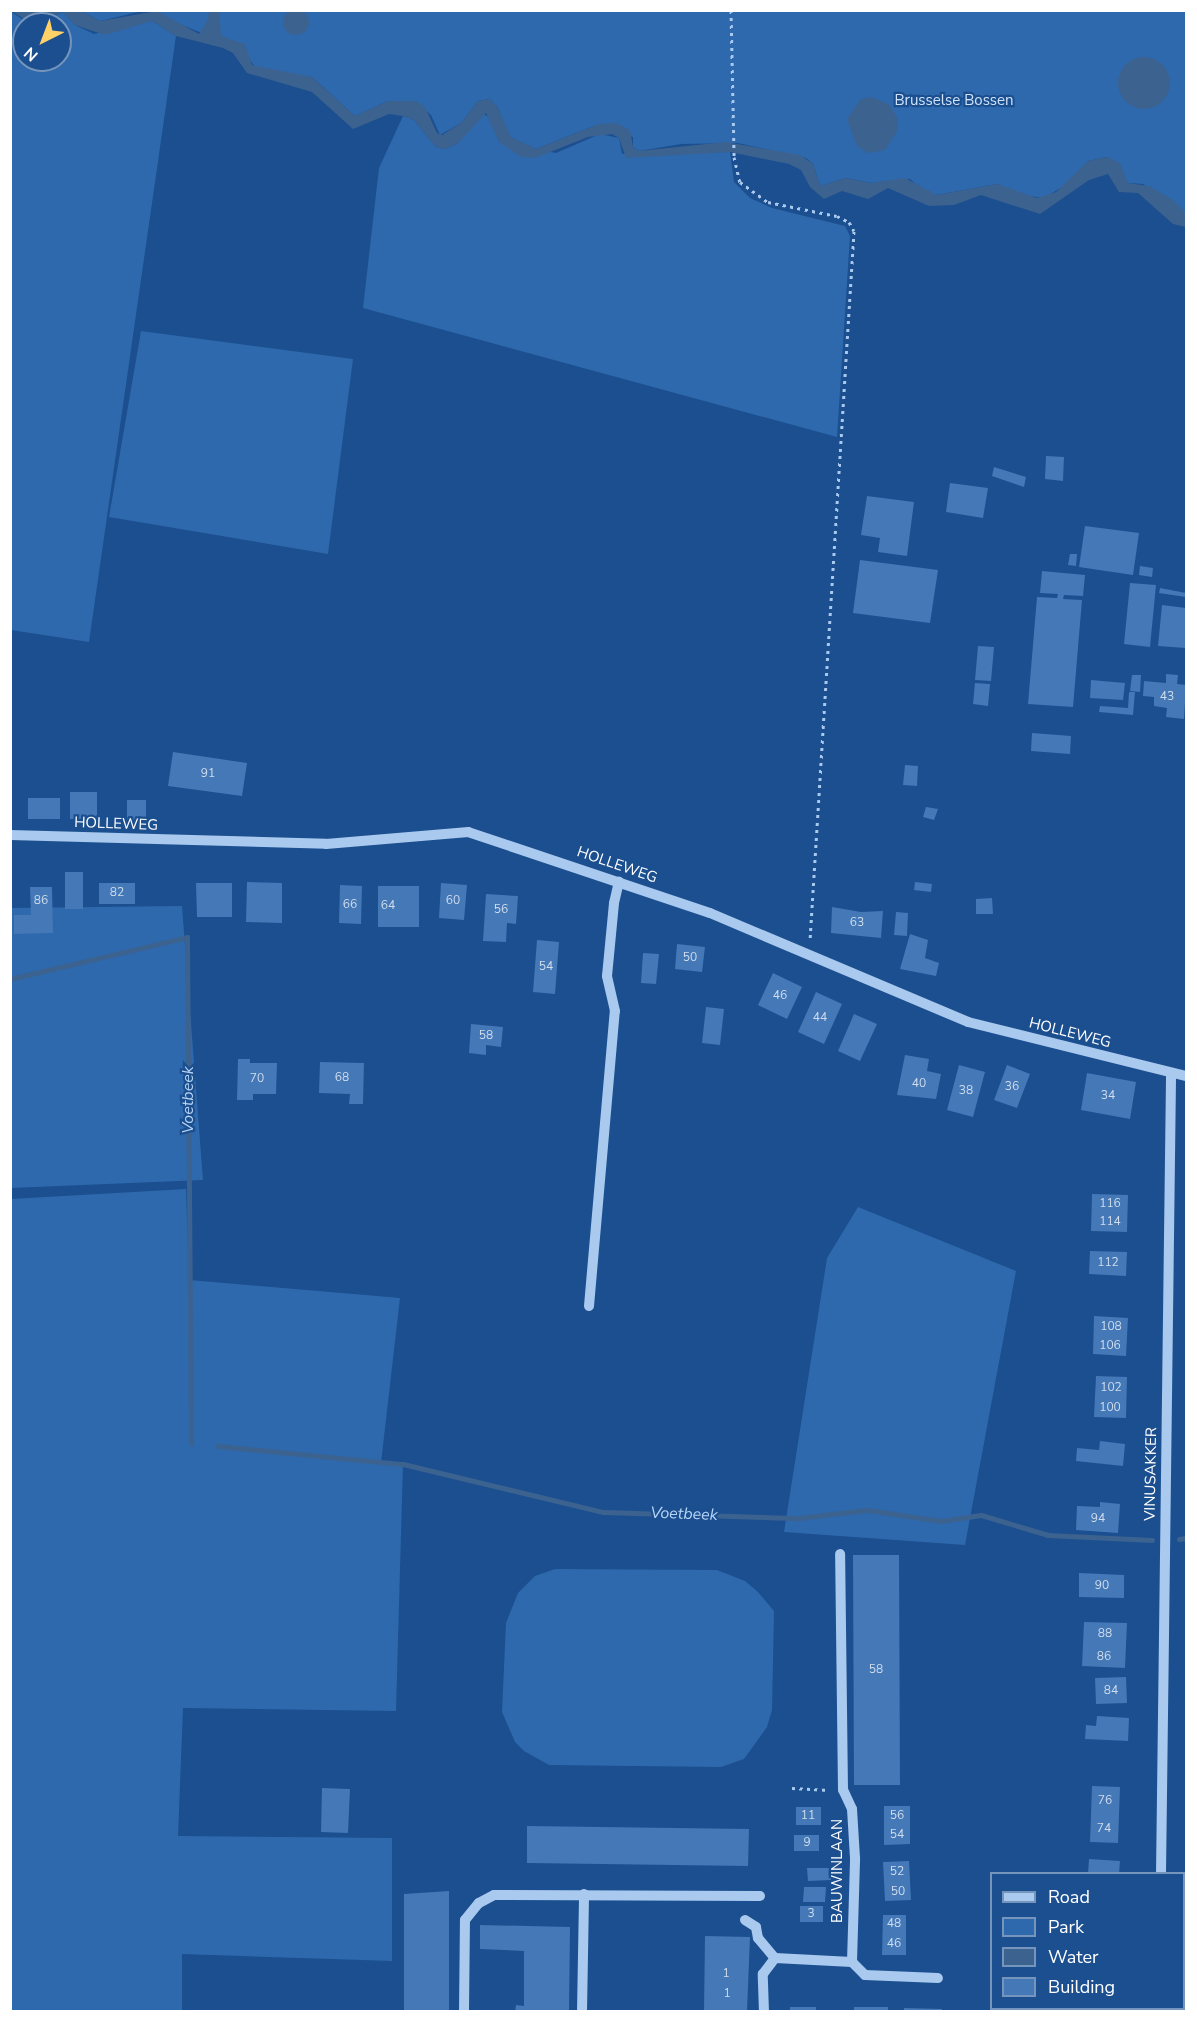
<!DOCTYPE html>
<style>
body{margin:0}
#map{position:relative;width:1197px;height:2022px;overflow:hidden;background:#1b4f8f;font-family:"Nunito Sans",sans-serif}
div>[style]{position:absolute}
[style*='--x']{left:calc(var(--x)*1px);top:calc(var(--y)*1px);width:calc(var(--w)*1px);rotate:calc(var(--a)*1deg)}
.green>*{inset:0;background:#2e69ad}
.water>*{inset:0;background:#3c6290}
.round{border-radius:50%}
.stream>*{height:5px;margin:-2.5px;padding:0 2.5px;transform-origin:2.5px;border-radius:2.5px;background:#3c6290}
.building>*{inset:0;background:#4478b7}
.path>*{height:3px;margin-top:-1.5px;transform-origin:0;background:repeating-linear-gradient(90deg,#a9c9ee 0 3px,transparent 0 7.5px)}
.minor>*{height:10px;margin:-5px;padding:0 5px;transform-origin:5px;border-radius:5px;background:#a9c9ee}
span{translate:-50% -50%;white-space:nowrap;text-align:center;line-height:1.15;-webkit-text-stroke:4.5px #1b4f8f;paint-order:stroke}
.number-label{font-size:12px;color:#d0dded}
.number-label span{-webkit-text-stroke-width:0}
.park-label{font-size:15px;color:#cfe3fa}
.street-label{font-size:15px;color:#fff}
.water-label{font-size:16px;color:#b5d3f5;font-style:italic}
.frame{position:absolute;inset:0;border:12px solid #fff;pointer-events:none}
.legend{position:absolute;left:990px;top:1872px;width:195px;height:138px;box-sizing:border-box;background:#1b4f8f;border:2px solid #7695bc;margin:0;padding:8px 10px;list-style:none;font-size:18px;color:#fff}
.legend li{display:flex;align-items:center;gap:12px;height:30px}
.legend b{width:30px;border:2px solid #7695bc}
.north{position:absolute;left:12px;top:12px;width:60px;height:60px;box-sizing:border-box;background:#1b4f8f;border:2px solid #7695bc;border-radius:50%;rotate:222deg;font-size:16px;font-weight:700;line-height:24px;text-align:center;color:#fff}
.north::after{content:'';display:block;margin:auto;width:21px;height:27px;background:#ffd166;clip-path:polygon(50% 0,100% 100%,50% 72%,0 100%)}
</style>
<div id="map">
<div class="green">
<div style="clip-path:polygon(evenodd,10px 11px,25px 21px,41px 21px,63px 12px,75px 25px,94px 34px,152px 21px,176px 36px,89px 642px,11px 630px,10px 11px,24px 24px,60px 24px,60px 60px,24px 60px,24px 24px)"></div>
<div style="clip-path:polygon(81px 11px,142px 11px,100px 21px)"></div>
<div style="clip-path:polygon(157px 11px,1186px 11px,1186px 213px,1143px 184px,1128px 183px,1107px 157px,1088px 161px,1067px 184px,1044px 198px,1021px 195px,997px 184px,937px 195px,923px 191px,910px 179px,871px 183px,846px 178px,820px 186px,813px 164px,806px 158px,738px 143px,681px 144px,639px 151px,633px 147px,633px 137px,594px 126px,536px 149px,510px 137px,497px 106px,489px 99px,478px 101px,461px 123px,440px 135px,431px 115px,416px 101px,388px 101px,355px 116px,312px 77px,256px 68px,249px 59px,212px 37px,169px 20px)"></div>
<div style="clip-path:polygon(481px 113px,489px 117px,499px 142px,556px 153px,600px 134px,619px 138px,622px 154px,730px 152px,734px 182px,750px 198px,772px 208px,845px 226px,850px 236px,837px 437px,363px 308px,379px 168px,403px 116px,414px 120px,436px 147px,444px 149px,457px 144px)"></div>
<div style="clip-path:polygon(141px 331px,353px 359px,328px 554px,109px 517px)"></div>
<div style="clip-path:polygon(182px 906px,203px 1180px,11px 1188px,10px 908px)"></div>
<div style="clip-path:polygon(186px 1189px,189px 1280px,400px 1298px,381px 1463px,403px 1464px,396px 1711px,183px 1708px,178px 1836px,392px 1838px,392px 1961px,182px 1954px,182px 2011px,11px 2011px,11px 1199px)"></div>
<div style="clip-path:polygon(858px 1207px,1016px 1271px,965px 1545px,784px 1532px,827px 1258px)"></div>
<div style="clip-path:polygon(555px 1569px,717px 1570px,745px 1581px,758px 1592px,774px 1611px,772px 1710px,767px 1727px,744px 1759px,721px 1767px,549px 1765px,524px 1751px,515px 1742px,502px 1712px,506px 1623px,518px 1593px,535px 1576px)"></div>
</div>
<div class="water">
<div class="round" style="left:283px;top:9px;width:26px;height:26px"></div>
<div style="clip-path:polygon(38px 11px,81px 11px,100px 21px,157px 11px,199px 34px,208px 20px,209px 11px,219px 11px,221px 36px,245px 44px,252px 65px,312px 77px,355px 116px,388px 101px,416px 101px,425px 107px,437px 133px,442px 135px,461px 123px,478px 101px,489px 99px,497px 106px,511px 137px,536px 149px,599px 124px,616px 123px,630px 130px,633px 147px,639px 151px,726px 142px,800px 155px,813px 164px,820px 186px,846px 178px,871px 183px,905px 178px,937px 195px,997px 184px,1037px 198px,1056px 192px,1088px 161px,1107px 157px,1120px 163px,1128px 183px,1149px 186px,1173px 200px,1186px 213px,1186px 227px,1173px 224px,1138px 193px,1119px 192px,1108px 174px,1089px 180px,1040px 214px,981px 195px,954px 205px,929px 206px,888px 188px,868px 199px,842px 191px,824px 199px,810px 187px,801px 170px,789px 164px,730px 152px,626px 158px,619px 138px,612px 134px,588px 137px,535px 158px,521px 157px,499px 142px,486px 113px,457px 144px,444px 149px,436px 147px,414px 120px,403px 116px,389px 114px,353px 129px,312px 92px,247px 73px,233px 53px,223px 48px,176px 36px,152px 21px,105px 35px,75px 25px,63px 12px,30px 23px,12px 11px)"></div>
<div class="round" style="left:1118px;top:57px;width:52px;height:52px"></div>
<div style="clip-path:polygon(871px 97px,889px 104px,898px 119px,897px 131px,885px 150px,867px 153px,857px 146px,847px 119px,861px 99px)"></div>
</div>
<div class="stream">
<div style="--x:10;--y:979;--w:182;--a:-13.3"></div>
<div style="--x:187;--y:937;--w:507;--a:89.55"></div>
<div style="--x:218;--y:1446;--w:186;--a:5.6"></div>
<div style="--x:403;--y:1464;--w:206;--a:13.5"></div>
<div style="--x:603;--y:1512;--w:196;--a:1.8"></div>
<div style="--x:799;--y:1518;--w:68;--a:-6.7"></div>
<div style="--x:867;--y:1510;--w:75;--a:8.5"></div>
<div style="--x:941;--y:1521;--w:40;--a:-8.5"></div>
<div style="--x:981;--y:1515;--w:70;--a:16.6"></div>
<div style="--x:1048;--y:1535;--w:104;--a:2.8"></div>
<div style="--x:1179;--y:1539;--w:7;--a:-8"></div>
</div>
<div class="building">
<div style="clip-path:polygon(1046px 456px,1064px 457px,1063px 481px,1045px 479px)"></div>
<div style="clip-path:polygon(994px 467px,1026px 477px,1024px 487px,992px 476px)"></div>
<div style="clip-path:polygon(950px 483px,988px 488px,983px 518px,946px 512px)"></div>
<div style="clip-path:polygon(867px 496px,914px 502px,907px 556px,878px 552px,880px 538px,861px 535px)"></div>
<div style="clip-path:polygon(1085px 526px,1139px 533px,1133px 575px,1079px 567px)"></div>
<div style="clip-path:polygon(1070px 554px,1077px 554px,1076px 566px,1068px 565px)"></div>
<div style="clip-path:polygon(860px 560px,938px 570px,930px 623px,853px 613px)"></div>
<div style="clip-path:polygon(1140px 566px,1153px 568px,1152px 577px,1139px 575px)"></div>
<div style="clip-path:polygon(1042px 571px,1085px 575px,1083px 596px,1064px 595px,1063px 599px,1082px 600px,1073px 707px,1028px 704px,1037px 597px,1057px 598px,1058px 594px,1040px 593px)"></div>
<div style="clip-path:polygon(1130px 583px,1156px 585px,1150px 647px,1124px 644px)"></div>
<div style="clip-path:polygon(1160px 588px,1186px 593px,1186px 597px,1159px 593px)"></div>
<div style="clip-path:polygon(1162px 605px,1186px 608px,1185px 648px,1158px 646px)"></div>
<div style="clip-path:polygon(978px 646px,994px 647px,991px 681px,975px 680px)"></div>
<div style="clip-path:polygon(1166px 674px,1178px 675px,1177px 684px,1186px 685px,1184px 719px,1166px 717px,1167px 708px,1154px 706px,1154px 697px,1143px 696px,1144px 681px,1166px 683px)"></div>
<div style="clip-path:polygon(1132px 675px,1141px 675px,1140px 692px,1130px 691px)"></div>
<div style="clip-path:polygon(1091px 680px,1125px 683px,1123px 700px,1090px 698px)"></div>
<div style="clip-path:polygon(975px 683px,990px 684px,988px 706px,973px 704px)"></div>
<div style="clip-path:polygon(1129px 692px,1135px 692px,1133px 715px,1099px 712px,1100px 706px,1128px 708px)"></div>
<div style="clip-path:polygon(1032px 733px,1071px 736px,1070px 754px,1031px 751px)"></div>
<div style="clip-path:polygon(173px 752px,247px 763px,242px 796px,168px 786px)"></div>
<div style="clip-path:polygon(905px 765px,918px 766px,917px 786px,903px 785px)"></div>
<div style="clip-path:polygon(70px 792px,97px 792px,97px 819px,70px 819px)"></div>
<div style="clip-path:polygon(28px 798px,60px 798px,60px 819px,28px 819px)"></div>
<div style="clip-path:polygon(127px 800px,146px 800px,146px 822px,127px 822px)"></div>
<div style="clip-path:polygon(926px 807px,938px 809px,934px 820px,923px 817px)"></div>
<div style="clip-path:polygon(65px 872px,83px 872px,83px 909px,65px 909px)"></div>
<div style="clip-path:polygon(247px 882px,282px 883px,282px 923px,246px 922px)"></div>
<div style="clip-path:polygon(915px 882px,932px 884px,931px 892px,914px 890px)"></div>
<div style="clip-path:polygon(99px 883px,135px 883px,135px 904px,99px 904px)"></div>
<div style="clip-path:polygon(196px 883px,232px 883px,232px 917px,197px 917px)"></div>
<div style="clip-path:polygon(441px 883px,467px 885px,464px 920px,439px 918px)"></div>
<div style="clip-path:polygon(340px 885px,362px 886px,361px 924px,339px 923px)"></div>
<div style="clip-path:polygon(378px 886px,419px 886px,419px 927px,378px 927px)"></div>
<div style="clip-path:polygon(30px 887px,52px 887px,53px 933px,14px 934px,14px 915px,31px 915px)"></div>
<div style="clip-path:polygon(486px 894px,518px 896px,516px 924px,507px 923px,506px 942px,483px 941px)"></div>
<div style="clip-path:polygon(992px 898px,993px 914px,976px 914px,976px 899px)"></div>
<div style="clip-path:polygon(832px 907px,861px 912px,883px 911px,881px 938px,831px 933px)"></div>
<div style="clip-path:polygon(896px 912px,908px 913px,907px 936px,894px 935px)"></div>
<div style="clip-path:polygon(910px 934px,928px 940px,925px 958px,939px 963px,936px 976px,900px 969px)"></div>
<div style="clip-path:polygon(537px 940px,559px 942px,555px 994px,533px 992px)"></div>
<div style="clip-path:polygon(677px 944px,705px 947px,702px 972px,675px 969px)"></div>
<div style="clip-path:polygon(643px 953px,659px 954px,656px 984px,641px 983px)"></div>
<div style="clip-path:polygon(773px 973px,802px 987px,787px 1019px,758px 1005px)"></div>
<div style="clip-path:polygon(816px 992px,842px 1004px,824px 1044px,798px 1032px)"></div>
<div style="clip-path:polygon(706px 1007px,724px 1009px,720px 1045px,702px 1043px)"></div>
<div style="clip-path:polygon(854px 1014px,877px 1024px,860px 1061px,838px 1051px)"></div>
<div style="clip-path:polygon(471px 1024px,503px 1027px,501px 1047px,486px 1045px,486px 1055px,469px 1053px)"></div>
<div style="clip-path:polygon(905px 1055px,929px 1059px,927px 1071px,941px 1074px,936px 1099px,897px 1095px)"></div>
<div style="clip-path:polygon(238px 1059px,250px 1059px,250px 1063px,277px 1063px,276px 1094px,253px 1094px,253px 1100px,237px 1100px)"></div>
<div style="clip-path:polygon(320px 1062px,364px 1063px,363px 1104px,349px 1104px,350px 1094px,319px 1093px)"></div>
<div style="clip-path:polygon(959px 1065px,985px 1072px,973px 1117px,947px 1110px)"></div>
<div style="clip-path:polygon(1007px 1065px,1030px 1074px,1017px 1108px,994px 1100px)"></div>
<div style="clip-path:polygon(1087px 1073px,1136px 1082px,1130px 1119px,1081px 1110px)"></div>
<div style="clip-path:polygon(1092px 1194px,1128px 1195px,1127px 1232px,1091px 1231px)"></div>
<div style="clip-path:polygon(1090px 1251px,1127px 1252px,1126px 1276px,1089px 1274px)"></div>
<div style="clip-path:polygon(1094px 1316px,1128px 1318px,1126px 1356px,1093px 1354px)"></div>
<div style="clip-path:polygon(1096px 1376px,1127px 1377px,1126px 1418px,1094px 1417px)"></div>
<div style="clip-path:polygon(1100px 1441px,1125px 1444px,1123px 1466px,1076px 1461px,1077px 1448px,1099px 1450px)"></div>
<div style="clip-path:polygon(1100px 1502px,1120px 1504px,1118px 1533px,1076px 1530px,1077px 1506px,1100px 1507px)"></div>
<div style="clip-path:polygon(853px 1555px,899px 1555px,900px 1785px,854px 1785px)"></div>
<div style="clip-path:polygon(1079px 1573px,1124px 1575px,1124px 1598px,1079px 1597px)"></div>
<div style="clip-path:polygon(1084px 1622px,1127px 1623px,1125px 1668px,1082px 1666px)"></div>
<div style="clip-path:polygon(1126px 1677px,1127px 1703px,1096px 1704px,1095px 1678px)"></div>
<div style="clip-path:polygon(1097px 1716px,1129px 1718px,1128px 1741px,1085px 1739px,1086px 1725px,1096px 1726px)"></div>
<div style="clip-path:polygon(1092px 1786px,1120px 1787px,1118px 1843px,1090px 1842px)"></div>
<div style="clip-path:polygon(322px 1788px,350px 1789px,348px 1833px,321px 1832px)"></div>
<div style="clip-path:polygon(884px 1806px,910px 1806px,910px 1844px,884px 1845px)"></div>
<div style="clip-path:polygon(796px 1807px,821px 1807px,821px 1825px,796px 1825px)"></div>
<div style="clip-path:polygon(527px 1826px,749px 1829px,748px 1866px,527px 1863px)"></div>
<div style="clip-path:polygon(794px 1835px,819px 1835px,819px 1851px,794px 1851px)"></div>
<div style="clip-path:polygon(1089px 1859px,1120px 1861px,1119px 1874px,1088px 1874px)"></div>
<div style="clip-path:polygon(909px 1861px,911px 1900px,885px 1901px,883px 1862px)"></div>
<div style="clip-path:polygon(807px 1868px,831px 1868px,831px 1880px,808px 1881px)"></div>
<div style="clip-path:polygon(804px 1887px,826px 1887px,825px 1902px,803px 1902px)"></div>
<div style="clip-path:polygon(449px 1891px,449px 2012px,404px 2012px,404px 1894px)"></div>
<div style="clip-path:polygon(800px 1906px,823px 1906px,823px 1922px,800px 1922px)"></div>
<div style="clip-path:polygon(883px 1915px,906px 1915px,906px 1955px,882px 1955px)"></div>
<div style="clip-path:polygon(480px 1925px,570px 1927px,569px 2012px,515px 2012px,516px 2005px,524px 2006px,524px 1951px,480px 1949px)"></div>
<div style="clip-path:polygon(705px 1936px,750px 1937px,747px 2012px,704px 2012px)"></div>
<div style="clip-path:polygon(790px 2007px,816px 2007px,816px 2012px,790px 2012px)"></div>
<div style="clip-path:polygon(854px 2007px,888px 2007px,888px 2012px,854px 2012px)"></div>
<div style="clip-path:polygon(904px 2008px,942px 2009px,942px 2012px,904px 2012px)"></div>
<div style="clip-path:polygon(1084px 2008px,1120px 2008px,1120px 2012px,1084px 2012px)"></div>
</div>
<div class="path">
<div style="--x:731;--y:10;--w:147;--a:88.8"></div>
<div style="--x:734;--y:157;--w:26;--a:77"></div>
<div style="--x:740;--y:182;--w:34;--a:36"></div>
<div style="--x:768;--y:202;--w:70;--a:11.5"></div>
<div style="--x:837;--y:216;--w:13;--a:27"></div>
<div style="--x:849;--y:222;--w:10;--a:61"></div>
<div style="--x:854;--y:231;--w:710;--a:93.55"></div>
<div style="--x:792;--y:1788;--w:37;--a:3"></div>
</div>
<div class="minor">
<div style="--x:10;--y:835;--w:316;--a:1.6"></div>
<div style="--x:326;--y:844;--w:143;--a:-4.8"></div>
<div style="--x:468;--y:832;--w:255;--a:18.5"></div>
<div style="--x:710;--y:913;--w:280;--a:22.9"></div>
<div style="--x:968;--y:1022;--w:225;--a:13.9"></div>
<div style="--x:589;--y:1306;--w:296;--a:-85"></div>
<div style="--x:615;--y:1011;--w:36;--a:-103"></div>
<div style="--x:607;--y:976;--w:73;--a:-84.5"></div>
<div style="--x:614;--y:903;--w:22;--a:-77"></div>
<div style="--x:1161;--y:1874;--w:800;--a:-89.28"></div>
<div style="--x:745;--y:1920;--w:13;--a:32"></div>
<div style="--x:756;--y:1927;--w:11;--a:80"></div>
<div style="--x:758;--y:1938;--w:26;--a:50"></div>
<div style="--x:852;--y:1962;--w:18;--a:45"></div>
<div style="--x:865;--y:1975;--w:73;--a:2.4"></div>
<div style="--x:464;--y:2012;--w:92;--a:-89.4"></div>
<div style="--x:465;--y:1920;--w:22;--a:-51"></div>
<div style="--x:479;--y:1903;--w:17;--a:-28"></div>
<div style="--x:494;--y:1895;--w:266;--a:0.2"></div>
<div style="--x:582;--y:2012;--w:118;--a:-89"></div>
<div style="--x:764;--y:2012;--w:38;--a:-92"></div>
<div style="--x:763;--y:1974;--w:20;--a:-53"></div>
<div style="--x:775;--y:1958;--w:77;--a:3"></div>
<div style="--x:852;--y:1962;--w:104;--a:-88.3"></div>
<div style="--x:855;--y:1858;--w:49;--a:-93.5"></div>
<div style="--x:852;--y:1809;--w:21;--a:-115"></div>
<div style="--x:843;--y:1790;--w:236;--a:-90.7"></div>
<div style="--x:1159;--y:2012;--w:4;--a:-90"></div>
</div>
<div class="number-label">
<span style="left:1167px;top:697px">43</span>
<span style="left:208px;top:774px">91</span>
<span style="left:117px;top:893px">82</span>
<span style="left:41px;top:901px">86</span>
<span style="left:453px;top:901px">60</span>
<span style="left:350px;top:905px">66</span>
<span style="left:388px;top:906px">64</span>
<span style="left:501px;top:910px">56</span>
<span style="left:857px;top:923px">63</span>
<span style="left:690px;top:958px">50</span>
<span style="left:546px;top:967px">54</span>
<span style="left:780px;top:996px">46</span>
<span style="left:820px;top:1018px">44</span>
<span style="left:486px;top:1036px">58</span>
<span style="left:342px;top:1078px">68</span>
<span style="left:257px;top:1079px">70</span>
<span style="left:919px;top:1084px">40</span>
<span style="left:1012px;top:1087px">36</span>
<span style="left:966px;top:1091px">38</span>
<span style="left:1108px;top:1096px">34</span>
<span style="left:1110px;top:1204px">116</span>
<span style="left:1110px;top:1222px">114</span>
<span style="left:1108px;top:1263px">112</span>
<span style="left:1111px;top:1327px">108</span>
<span style="left:1110px;top:1346px">106</span>
<span style="left:1111px;top:1388px">102</span>
<span style="left:1110px;top:1408px">100</span>
<span style="left:1098px;top:1519px">94</span>
<span style="left:1102px;top:1586px">90</span>
<span style="left:1105px;top:1634px">88</span>
<span style="left:1104px;top:1657px">86</span>
<span style="left:876px;top:1670px">58</span>
<span style="left:1111px;top:1691px">84</span>
<span style="left:1105px;top:1801px">76</span>
<span style="left:808px;top:1816px">11</span>
<span style="left:897px;top:1816px">56</span>
<span style="left:1104px;top:1829px">74</span>
<span style="left:897px;top:1835px">54</span>
<span style="left:807px;top:1843px">9</span>
<span style="left:897px;top:1872px">52</span>
<span style="left:898px;top:1892px">50</span>
<span style="left:811px;top:1914px">3</span>
<span style="left:894px;top:1924px">48</span>
<span style="left:894px;top:1944px">46</span>
<span style="left:726px;top:1974px">1</span>
<span style="left:727px;top:1994px">1</span>
</div>
<div class="park-label">
<span style="left:954px;top:101px">Brusselse Bossen</span>
</div>
<div class="street-label">
<span style="left:116px;top:824px;rotate:2deg">HOLLEWEG</span>
<span style="left:617px;top:865px;rotate:19deg">HOLLEWEG</span>
<span style="left:1070px;top:1033px;rotate:14deg">HOLLEWEG</span>
<span style="left:1151px;top:1474px;rotate:-89deg">VINUSAKKER</span>
<span style="left:838px;top:1871px;rotate:-90deg">BAUWINLAAN</span>
</div>
<div class="water-label">
<span style="left:188px;top:1100px;rotate:-90deg">Voetbeek</span>
<span style="left:684px;top:1514px;rotate:2deg">Voetbeek</span>
</div>
<div class="frame"></div>
<ul class="legend">
<li><b style="height:8px;background:#a9c9ee"></b>Road</li>
<li><b style="height:16px;background:#2e69ad"></b>Park</li>
<li><b style="height:16px;background:#3c6290"></b>Water</li>
<li><b style="height:16px;background:#4478b7"></b>Building</li>
</ul>
<div class="north">N</div>
</div>
